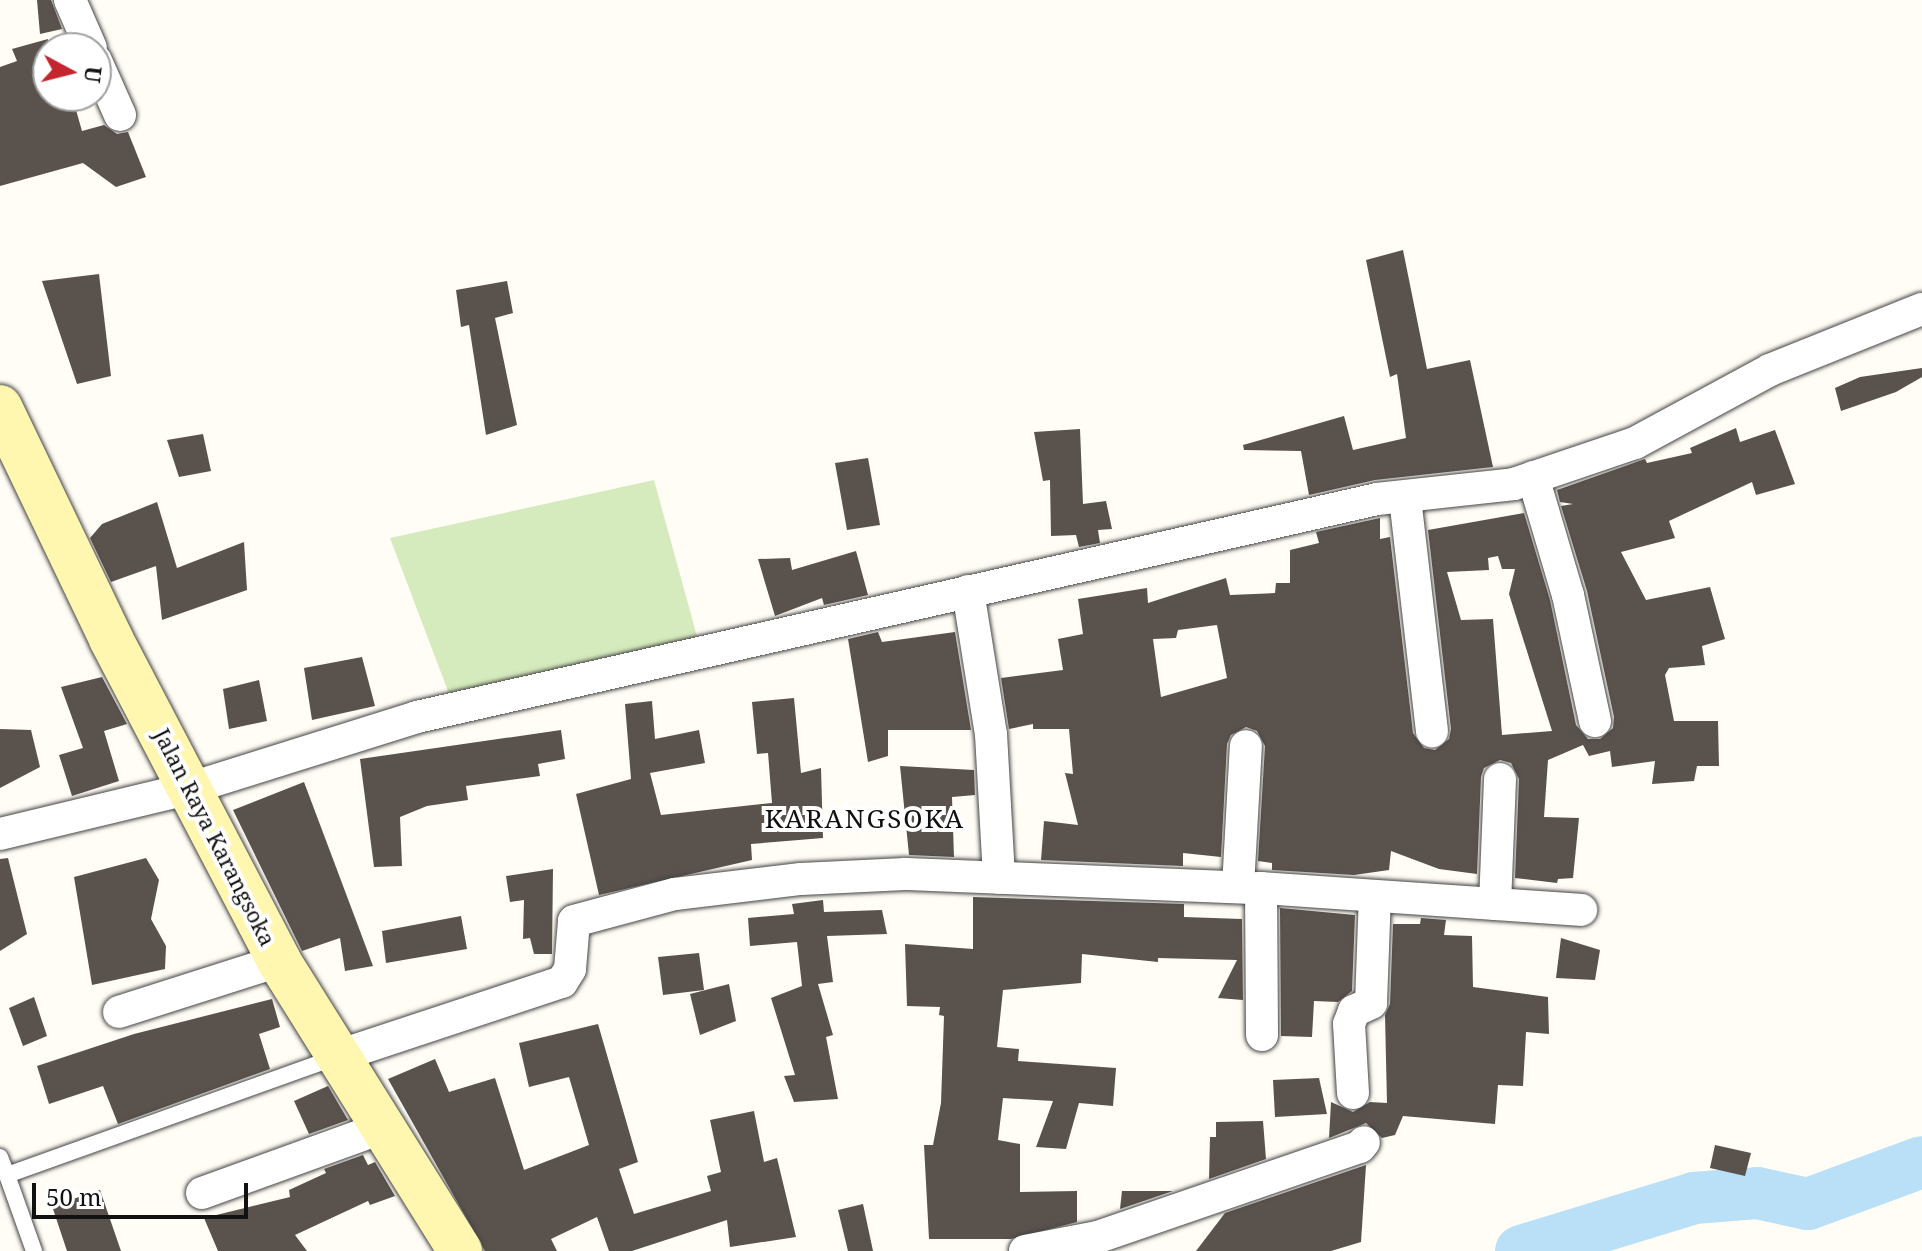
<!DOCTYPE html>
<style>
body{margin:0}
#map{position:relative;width:1922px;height:1251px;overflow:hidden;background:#fffdf5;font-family:"Noto Serif",serif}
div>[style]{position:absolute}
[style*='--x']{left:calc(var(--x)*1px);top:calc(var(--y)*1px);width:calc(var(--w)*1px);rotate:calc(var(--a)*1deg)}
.green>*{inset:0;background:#d5ebbd}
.river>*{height:52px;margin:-26px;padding:0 26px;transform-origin:26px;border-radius:26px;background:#b9e0f7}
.building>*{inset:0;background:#5a524d}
.roads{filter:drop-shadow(0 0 2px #444) drop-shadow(0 0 2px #444)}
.service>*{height:16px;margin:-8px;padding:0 8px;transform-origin:8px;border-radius:8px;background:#fff}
.minor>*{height:32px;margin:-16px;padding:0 16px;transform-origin:16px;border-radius:16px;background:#fff}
.secondary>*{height:44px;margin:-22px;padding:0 22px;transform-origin:22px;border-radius:22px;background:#fff6b0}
span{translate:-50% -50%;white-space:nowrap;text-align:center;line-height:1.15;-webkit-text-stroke:8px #fff;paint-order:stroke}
.street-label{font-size:22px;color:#111}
.quarter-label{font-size:26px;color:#111;letter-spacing:2px}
.north{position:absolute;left:32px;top:32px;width:80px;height:80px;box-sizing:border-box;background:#fff;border:2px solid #a0a0a0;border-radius:50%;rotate:97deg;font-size:22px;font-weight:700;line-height:32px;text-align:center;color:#111}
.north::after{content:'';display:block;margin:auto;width:28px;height:36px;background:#c4262e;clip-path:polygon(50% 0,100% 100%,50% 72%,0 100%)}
.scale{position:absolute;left:32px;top:1183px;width:216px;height:36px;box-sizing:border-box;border:4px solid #111;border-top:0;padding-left:10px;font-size:24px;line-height:28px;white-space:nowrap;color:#111;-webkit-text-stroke:6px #fff;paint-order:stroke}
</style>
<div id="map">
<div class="green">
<div style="clip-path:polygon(654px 480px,698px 640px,451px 699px,390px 538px)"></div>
</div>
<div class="river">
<div style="--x:1521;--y:1251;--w:181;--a:-17"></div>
<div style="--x:1694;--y:1198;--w:63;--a:-4.5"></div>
<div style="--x:1757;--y:1193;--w:52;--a:12.2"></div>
<div style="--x:1808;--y:1204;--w:121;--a:-20.2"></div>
</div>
<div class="building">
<div style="clip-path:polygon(37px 0,51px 0,62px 29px,40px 34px)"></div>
<div style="clip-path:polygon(48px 39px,48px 96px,72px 96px,82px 131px,104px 125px,117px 134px,128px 132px,146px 177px,116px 187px,83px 163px,0 186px,0 67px,17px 61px,12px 49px)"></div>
<div style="clip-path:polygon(1403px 250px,1427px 369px,1470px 360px,1493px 467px,1375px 480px,1309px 495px,1301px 451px,1244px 450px,1243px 445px,1344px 416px,1353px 450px,1406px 438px,1397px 374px,1390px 377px,1366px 260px)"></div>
<div style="clip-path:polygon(99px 274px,111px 376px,77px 384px,42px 281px)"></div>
<div style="clip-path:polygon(507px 281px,513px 313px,495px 318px,517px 425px,486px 435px,469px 325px,461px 327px,456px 290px)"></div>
<div style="clip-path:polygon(1922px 368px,1922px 377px,1896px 392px,1841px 411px,1835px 388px,1860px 377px)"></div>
<div style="clip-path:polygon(evenodd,1736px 428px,1740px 442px,1775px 430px,1795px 484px,1756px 495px,1752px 482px,1669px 521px,1675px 538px,1621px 552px,1646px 600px,1710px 587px,1725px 639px,1702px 646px,1705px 665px,1669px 668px,1665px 675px,1674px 721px,1718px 721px,1719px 766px,1697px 766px,1694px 781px,1652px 784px,1655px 761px,1612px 767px,1610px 751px,1589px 756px,1583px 745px,1548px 760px,1544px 817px,1579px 818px,1573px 878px,1558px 879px,1557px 883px,1515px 878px,1519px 779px,1511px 763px,1500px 760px,1484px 768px,1481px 777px,1477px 874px,1439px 869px,1391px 851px,1389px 870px,1354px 875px,1272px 870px,1272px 863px,1258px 861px,1265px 746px,1257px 731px,1246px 727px,1231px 735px,1227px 744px,1221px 857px,1183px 853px,1183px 866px,1041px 860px,1044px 821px,1078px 825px,1065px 773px,1073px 774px,1069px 729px,1033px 729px,1033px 724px,1009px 729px,1001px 678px,1063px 670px,1058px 639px,1083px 634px,1078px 599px,1147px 588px,1148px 603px,1226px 578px,1230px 595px,1275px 593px,1276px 583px,1290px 583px,1290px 550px,1319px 543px,1316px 532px,1380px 518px,1380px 539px,1390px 537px,1413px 733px,1424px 748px,1435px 750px,1449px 739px,1451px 729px,1428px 530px,1524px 513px,1550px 600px,1576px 725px,1588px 739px,1600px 739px,1613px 728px,1614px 717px,1587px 591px,1561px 506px,1573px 504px,1560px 502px,1557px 490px,1645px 459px,1647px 463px,1692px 453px,1690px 448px,1736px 428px,1498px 556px,1502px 569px,1515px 569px,1509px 594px,1552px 731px,1502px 735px,1493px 619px,1461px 620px,1447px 572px,1489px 570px,1488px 558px,1498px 556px,1736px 428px,1217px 625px,1227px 678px,1161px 697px,1153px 639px,1176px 638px,1178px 630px,1217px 625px)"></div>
<div style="clip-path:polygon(1080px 429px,1083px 504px,1106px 501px,1112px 529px,1098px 530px,1100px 543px,1079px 547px,1076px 535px,1051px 536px,1050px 480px,1043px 481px,1034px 432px)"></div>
<div style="clip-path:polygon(203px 434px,211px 471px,179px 477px,167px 440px)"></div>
<div style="clip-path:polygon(868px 458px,880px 525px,847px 530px,835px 463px)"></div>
<div style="clip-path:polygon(157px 502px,177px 568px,244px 542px,247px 590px,162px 620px,156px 566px,111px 582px,90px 538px,102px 524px)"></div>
<div style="clip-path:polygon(856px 551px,868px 595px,824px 605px,822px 598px,775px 616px,758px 559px,790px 558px,792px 570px)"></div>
<div style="clip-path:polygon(878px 632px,882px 642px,955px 632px,971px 730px,888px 730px,888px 756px,868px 762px,848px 639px)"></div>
<div style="clip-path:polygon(362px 657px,375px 706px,312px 720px,304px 668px)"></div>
<div style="clip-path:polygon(102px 677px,127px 724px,104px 731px,119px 781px,72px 796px,59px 755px,83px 748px,61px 687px)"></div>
<div style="clip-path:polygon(259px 680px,267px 721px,229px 729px,223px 689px)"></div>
<div style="clip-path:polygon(794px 698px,801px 773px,821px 768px,823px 838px,751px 844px,752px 860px,599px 895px,576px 794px,631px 779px,625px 704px,652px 701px,655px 739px,699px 730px,705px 763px,650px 773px,661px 815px,772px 803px,768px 753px,757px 754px,752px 702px)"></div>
<div style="clip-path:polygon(0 729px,31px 730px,40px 767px,0 788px)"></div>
<div style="clip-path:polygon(561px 730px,565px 759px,538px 764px,540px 776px,466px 786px,468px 800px,427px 806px,400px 817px,402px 866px,374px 867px,360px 759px)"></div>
<div style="clip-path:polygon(900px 766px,974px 770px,975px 795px,952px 797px,954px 857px,909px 855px)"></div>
<div style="clip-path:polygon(304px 782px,360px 931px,373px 966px,345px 971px,340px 938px,302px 951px,233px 810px)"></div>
<div style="clip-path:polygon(8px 858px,27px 934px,0 951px,0 859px)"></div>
<div style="clip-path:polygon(146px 858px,159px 880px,151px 919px,166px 946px,165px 969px,92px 985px,74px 877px)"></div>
<div style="clip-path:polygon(553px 869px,552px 954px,534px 954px,530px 938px,523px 939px,524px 900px,510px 902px,506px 876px)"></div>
<div style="clip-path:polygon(973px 897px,1184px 904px,1184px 917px,1242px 919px,1243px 1000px,1218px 998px,1237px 960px,1158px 958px,1158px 962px,1082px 954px,1081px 983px,1003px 990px,997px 1047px,1019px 1049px,1018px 1061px,1116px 1068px,1113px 1106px,1079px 1103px,1066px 1149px,1036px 1147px,1053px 1101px,1003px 1098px,998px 1140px,1020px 1144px,1020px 1192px,1077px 1191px,1077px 1222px,1011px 1239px,929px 1239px,924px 1145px,933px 1145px,941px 1103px,944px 1016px,939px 1015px,940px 1007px,907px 1006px,905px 944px,973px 949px)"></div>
<div style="clip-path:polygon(823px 900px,824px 912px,882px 910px,887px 934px,827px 936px,833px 982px,818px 984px,833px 1035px,826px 1037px,838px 1099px,794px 1102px,784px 1076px,795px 1075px,771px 998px,802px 986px,797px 942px,750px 946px,748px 918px,794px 914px,792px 904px)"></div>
<div style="clip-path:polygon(1280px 908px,1355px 915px,1352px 991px,1338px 1002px,1314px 1001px,1312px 1037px,1281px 1036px)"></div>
<div style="clip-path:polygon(461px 916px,467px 949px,386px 963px,382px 931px)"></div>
<div style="clip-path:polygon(1421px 918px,1446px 920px,1444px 935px,1472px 936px,1473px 987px,1548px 997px,1549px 1034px,1526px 1032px,1523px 1086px,1498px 1085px,1495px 1124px,1403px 1116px,1395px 1135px,1382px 1138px,1366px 1123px,1329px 1138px,1331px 1102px,1353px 1112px,1370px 1102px,1387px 1103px,1385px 1015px,1390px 1004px,1393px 924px,1420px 924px)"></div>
<div style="clip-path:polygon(1561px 938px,1600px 950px,1595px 980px,1556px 978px)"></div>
<div style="clip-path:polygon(699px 953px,704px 990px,663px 995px,658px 957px)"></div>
<div style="clip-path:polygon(729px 984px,736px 1021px,700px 1035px,690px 994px)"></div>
<div style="clip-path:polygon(34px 997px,47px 1036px,23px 1046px,9px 1008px)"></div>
<div style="clip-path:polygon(272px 999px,280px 1027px,259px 1034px,270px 1069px,118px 1124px,103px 1086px,49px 1104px,37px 1066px,134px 1034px)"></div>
<div style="clip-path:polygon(598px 1024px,638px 1162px,619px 1169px,634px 1214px,711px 1191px,707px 1176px,721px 1172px,710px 1120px,754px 1111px,764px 1162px,777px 1158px,796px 1237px,730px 1247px,727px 1220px,632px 1251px,609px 1251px,597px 1217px,551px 1239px,557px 1251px,485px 1251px,388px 1079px,435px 1059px,449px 1092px,495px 1078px,524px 1170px,589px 1145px,569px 1077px,529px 1087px,519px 1043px)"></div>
<div style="clip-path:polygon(1319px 1078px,1327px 1114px,1275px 1117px,1273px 1080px)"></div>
<div style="clip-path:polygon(328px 1086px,348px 1120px,309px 1134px,294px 1101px)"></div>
<div style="clip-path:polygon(1263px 1121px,1266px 1159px,1209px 1179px,1210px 1137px,1216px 1137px,1216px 1122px)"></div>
<div style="clip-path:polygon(1715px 1145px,1751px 1153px,1745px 1176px,1710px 1168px)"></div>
<div style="clip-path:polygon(363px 1155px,368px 1165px,375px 1162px,395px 1196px,370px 1205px,368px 1201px,295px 1235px,307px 1251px,218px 1251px,204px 1218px,290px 1197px,289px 1190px,326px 1173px,324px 1169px)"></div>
<div style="clip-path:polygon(1366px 1165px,1361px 1242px,1331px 1251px,1196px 1251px,1225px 1213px)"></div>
<div style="clip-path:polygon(100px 1190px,121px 1251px,67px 1251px,52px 1206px)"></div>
<div style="clip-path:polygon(1122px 1191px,1173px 1191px,1120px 1209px)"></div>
<div style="clip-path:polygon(863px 1204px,873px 1251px,848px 1251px,838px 1210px)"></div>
</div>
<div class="roads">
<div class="service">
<div style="--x:0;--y:1157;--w:19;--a:69"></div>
<div style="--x:7;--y:1175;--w:350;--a:-19.7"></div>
<div style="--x:7;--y:1175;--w:81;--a:70.4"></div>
</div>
<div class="minor">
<div style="--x:70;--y:0;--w:52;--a:66.4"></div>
<div style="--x:96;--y:61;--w:59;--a:66"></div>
<div style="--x:1533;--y:477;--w:123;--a:73.5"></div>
<div style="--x:1568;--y:595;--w:129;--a:77.9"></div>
<div style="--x:1405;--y:498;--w:235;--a:83.4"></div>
<div style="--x:968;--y:591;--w:145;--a:80.9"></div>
<div style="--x:991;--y:734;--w:144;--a:86.8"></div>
<div style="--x:0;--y:834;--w:196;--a:-13.5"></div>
<div style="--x:191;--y:788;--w:237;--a:-17.4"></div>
<div style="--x:417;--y:717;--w:984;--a:-12.79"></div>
<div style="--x:1377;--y:499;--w:138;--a:-6.2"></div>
<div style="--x:1514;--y:484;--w:128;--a:-18.7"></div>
<div style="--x:1635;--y:443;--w:153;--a:-28.4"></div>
<div style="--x:1770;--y:370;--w:164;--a:-21.9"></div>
<div style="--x:1238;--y:887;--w:141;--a:-86.8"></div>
<div style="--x:1261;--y:888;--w:147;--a:89.6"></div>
<div style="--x:1495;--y:904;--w:125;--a:-87.7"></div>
<div style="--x:119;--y:1012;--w:168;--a:-17.7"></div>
<div style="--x:338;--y:1056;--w:236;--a:-18.3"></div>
<div style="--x:562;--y:982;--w:15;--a:-58"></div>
<div style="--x:570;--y:969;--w:48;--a:-85.2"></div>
<div style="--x:574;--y:921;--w:105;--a:-15"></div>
<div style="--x:675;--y:894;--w:127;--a:-6.8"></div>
<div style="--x:801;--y:879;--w:104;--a:-2.8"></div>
<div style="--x:905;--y:874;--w:356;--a:2.3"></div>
<div style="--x:1261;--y:888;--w:321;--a:3.9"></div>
<div style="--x:1353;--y:1093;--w:69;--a:-93.3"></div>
<div style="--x:1349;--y:1024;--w:14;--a:-69"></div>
<div style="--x:1354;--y:1011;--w:19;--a:-25"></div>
<div style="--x:1371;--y:1003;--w:107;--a:-87.9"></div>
<div style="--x:202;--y:1193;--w:191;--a:-19.9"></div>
<div style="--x:1025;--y:1251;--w:74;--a:-10.9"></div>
<div style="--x:1098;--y:1237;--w:277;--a:-19"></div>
<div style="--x:1360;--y:1147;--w:6;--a:-51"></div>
</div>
<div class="secondary">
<div style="--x:0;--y:407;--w:257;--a:64.4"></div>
<div style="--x:111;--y:639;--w:363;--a:62.4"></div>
<div style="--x:279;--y:961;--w:342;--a:58"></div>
</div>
</div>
<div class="street-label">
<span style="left:215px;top:837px;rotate:63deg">Jalan Raya Karangsoka</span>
</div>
<div class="quarter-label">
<span style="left:865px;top:819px">KARANGSOKA</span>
</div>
<div class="north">U</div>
<div class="scale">50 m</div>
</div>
